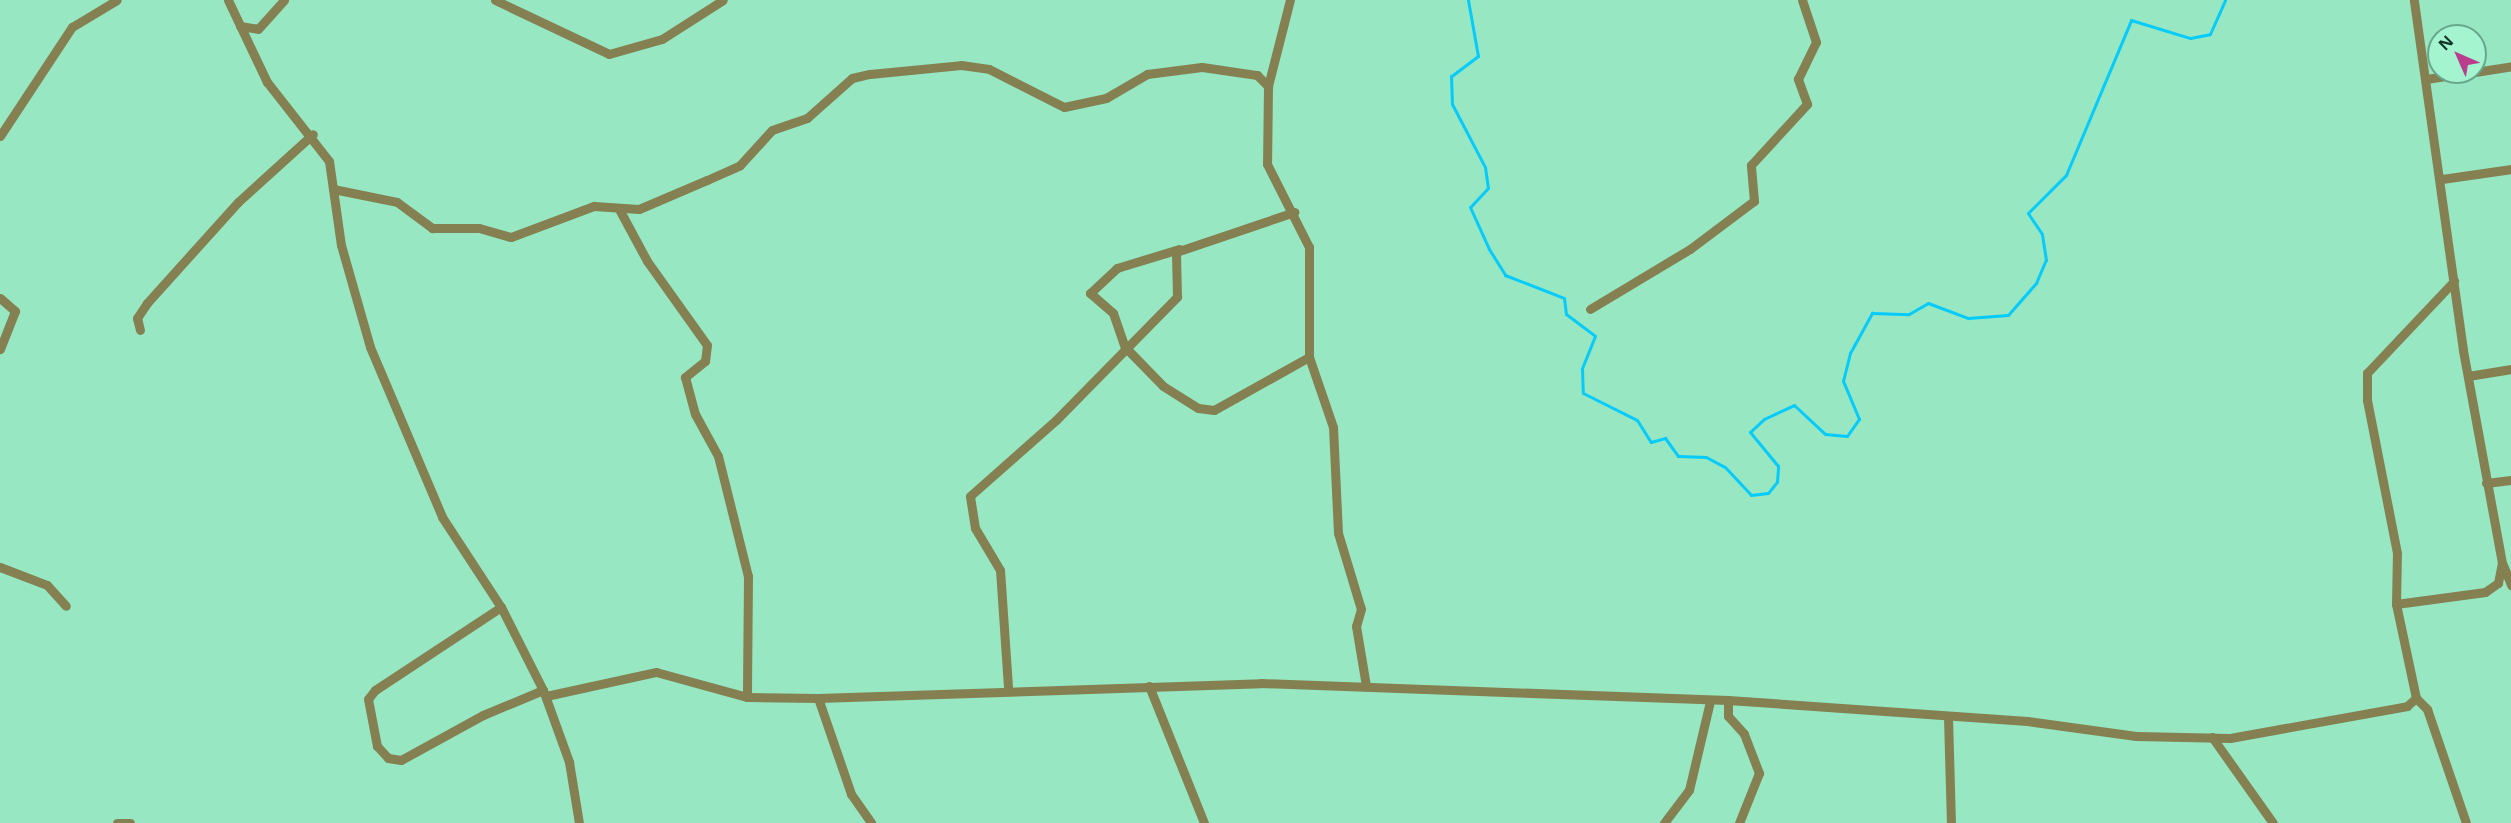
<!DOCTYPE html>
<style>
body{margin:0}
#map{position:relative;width:2511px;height:823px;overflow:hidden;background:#96e7c2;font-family:"Open Sans",sans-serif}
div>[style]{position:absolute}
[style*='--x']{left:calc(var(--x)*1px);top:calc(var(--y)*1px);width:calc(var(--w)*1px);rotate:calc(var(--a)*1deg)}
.stream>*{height:3px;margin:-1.5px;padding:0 1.5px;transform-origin:1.5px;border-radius:1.5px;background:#05cbfd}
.minor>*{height:9px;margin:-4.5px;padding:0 4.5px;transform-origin:4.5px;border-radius:4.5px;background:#848051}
span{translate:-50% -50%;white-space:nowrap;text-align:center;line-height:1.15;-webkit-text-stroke:4.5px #a3f4cf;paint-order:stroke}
.north{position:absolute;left:2427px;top:24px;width:60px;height:60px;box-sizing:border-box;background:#a3f4cf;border:2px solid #69a78b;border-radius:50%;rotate:315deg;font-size:16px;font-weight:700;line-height:24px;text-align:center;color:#123426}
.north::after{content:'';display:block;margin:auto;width:21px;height:27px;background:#b93e8e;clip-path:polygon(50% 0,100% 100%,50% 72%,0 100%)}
</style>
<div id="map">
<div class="stream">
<div style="--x:1468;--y:0;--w:57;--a:79.9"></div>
<div style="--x:1478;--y:56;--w:34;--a:143"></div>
<div style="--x:1451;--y:76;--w:28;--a:88"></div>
<div style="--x:1452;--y:104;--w:71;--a:62.4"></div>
<div style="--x:1485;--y:167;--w:21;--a:82"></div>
<div style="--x:1488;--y:188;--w:26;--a:133"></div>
<div style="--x:1470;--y:207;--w:46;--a:65.7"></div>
<div style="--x:1489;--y:249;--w:31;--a:58"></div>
<div style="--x:1505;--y:275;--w:63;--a:21.3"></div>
<div style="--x:1564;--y:298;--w:16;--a:83"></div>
<div style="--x:1566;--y:314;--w:36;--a:37"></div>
<div style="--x:1595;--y:336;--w:35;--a:112"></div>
<div style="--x:1582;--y:369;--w:24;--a:88"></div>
<div style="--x:1583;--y:393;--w:60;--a:26.6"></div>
<div style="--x:1637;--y:420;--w:26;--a:58"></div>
<div style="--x:1651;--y:442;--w:15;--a:-16"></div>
<div style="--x:1665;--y:438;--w:22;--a:54"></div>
<div style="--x:1678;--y:456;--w:28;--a:2"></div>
<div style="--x:1706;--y:457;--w:21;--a:28"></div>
<div style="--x:1725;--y:467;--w:38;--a:47"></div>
<div style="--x:1751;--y:495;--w:17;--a:-7"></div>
<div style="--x:1768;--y:493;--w:14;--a:-51"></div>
<div style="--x:1777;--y:482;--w:16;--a:-86"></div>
<div style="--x:1778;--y:466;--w:44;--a:-129.5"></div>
<div style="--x:1750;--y:432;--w:19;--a:-43"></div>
<div style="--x:1764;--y:419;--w:33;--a:-25"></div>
<div style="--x:1794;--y:405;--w:42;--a:43.1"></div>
<div style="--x:1825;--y:434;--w:22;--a:5"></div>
<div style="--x:1847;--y:436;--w:21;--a:-55"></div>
<div style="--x:1859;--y:419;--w:41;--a:-112.8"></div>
<div style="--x:1843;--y:381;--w:29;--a:-76"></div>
<div style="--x:1850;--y:353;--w:46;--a:-61.2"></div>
<div style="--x:1872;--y:313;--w:37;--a:2"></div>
<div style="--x:1909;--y:314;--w:22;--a:-30"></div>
<div style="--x:1928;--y:303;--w:43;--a:20.6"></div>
<div style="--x:1968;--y:318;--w:40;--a:-4.3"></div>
<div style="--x:2008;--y:315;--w:43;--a:-48.8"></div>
<div style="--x:2036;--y:283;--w:25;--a:-67"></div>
<div style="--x:2046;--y:260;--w:26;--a:-99"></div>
<div style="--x:2042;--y:234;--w:25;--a:-124"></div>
<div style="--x:2028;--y:213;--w:54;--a:-45"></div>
<div style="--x:2066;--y:175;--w:168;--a:-67.2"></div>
<div style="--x:2131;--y:20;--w:62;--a:17"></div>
<div style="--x:2190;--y:38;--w:20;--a:-11"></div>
<div style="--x:2210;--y:34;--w:37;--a:-66"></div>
</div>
<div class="minor">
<div style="--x:228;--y:0;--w:91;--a:64.6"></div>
<div style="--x:267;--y:82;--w:100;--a:51.9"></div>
<div style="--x:329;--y:161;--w:85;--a:81.9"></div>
<div style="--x:341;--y:245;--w:106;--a:74.1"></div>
<div style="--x:370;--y:347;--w:185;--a:67"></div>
<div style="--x:442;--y:517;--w:108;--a:56.8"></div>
<div style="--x:501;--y:607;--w:93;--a:63.2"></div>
<div style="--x:543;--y:690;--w:77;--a:70.1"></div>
<div style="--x:569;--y:762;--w:62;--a:80.7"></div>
<div style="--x:495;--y:0;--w:126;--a:25.3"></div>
<div style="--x:609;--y:54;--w:55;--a:-15.8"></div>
<div style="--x:662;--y:39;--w:72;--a:-32.6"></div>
<div style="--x:240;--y:26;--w:18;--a:9"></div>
<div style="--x:258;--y:29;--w:39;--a:-48"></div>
<div style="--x:2475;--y:72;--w:36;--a:-9"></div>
<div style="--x:2426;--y:79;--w:48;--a:-8.5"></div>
<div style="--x:1268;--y:86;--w:89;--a:-75.7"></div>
<div style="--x:0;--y:136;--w:131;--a:-56.6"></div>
<div style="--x:72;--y:27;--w:52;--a:-31"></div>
<div style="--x:2442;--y:179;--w:70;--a:-8.2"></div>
<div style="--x:333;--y:189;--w:65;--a:11.5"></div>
<div style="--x:397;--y:202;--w:44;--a:36.6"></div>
<div style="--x:432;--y:228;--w:47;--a:0"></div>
<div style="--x:479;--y:228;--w:33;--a:16"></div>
<div style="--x:511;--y:237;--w:89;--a:-20.5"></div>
<div style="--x:594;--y:206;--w:45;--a:3.8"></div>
<div style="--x:639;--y:209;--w:74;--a:-23.1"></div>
<div style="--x:707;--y:180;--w:36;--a:-24"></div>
<div style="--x:740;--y:165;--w:47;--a:-47.6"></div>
<div style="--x:772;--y:130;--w:37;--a:-19"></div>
<div style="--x:807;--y:118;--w:60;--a:-41.6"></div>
<div style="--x:852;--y:78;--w:18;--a:-13"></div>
<div style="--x:870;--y:74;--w:91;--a:-5.6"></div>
<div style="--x:961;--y:65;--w:28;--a:8"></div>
<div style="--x:989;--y:69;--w:84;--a:26.9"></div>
<div style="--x:1064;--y:107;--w:43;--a:-12.1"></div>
<div style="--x:1106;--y:98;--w:48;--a:-30.3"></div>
<div style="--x:1147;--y:74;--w:55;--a:-7.3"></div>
<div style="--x:1202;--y:67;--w:56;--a:8.3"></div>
<div style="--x:1257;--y:75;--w:16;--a:45"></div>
<div style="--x:1268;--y:86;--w:78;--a:90.7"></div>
<div style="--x:1267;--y:164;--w:93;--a:63.2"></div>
<div style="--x:1309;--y:247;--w:110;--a:90"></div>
<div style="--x:1309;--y:357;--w:74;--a:71.1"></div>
<div style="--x:1333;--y:427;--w:106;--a:87.3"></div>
<div style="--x:1338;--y:533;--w:79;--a:73.2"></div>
<div style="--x:1361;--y:609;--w:18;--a:106"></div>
<div style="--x:1356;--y:626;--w:61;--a:80.5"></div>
<div style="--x:619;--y:209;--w:59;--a:61.7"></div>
<div style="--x:647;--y:261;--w:103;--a:54.5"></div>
<div style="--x:707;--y:345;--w:16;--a:97"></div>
<div style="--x:705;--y:361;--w:26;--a:141"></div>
<div style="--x:685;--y:377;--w:38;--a:75"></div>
<div style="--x:695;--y:414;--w:48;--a:61.3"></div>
<div style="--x:718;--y:456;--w:124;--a:76"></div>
<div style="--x:748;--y:576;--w:121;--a:90.5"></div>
<div style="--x:1179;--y:249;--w:65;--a:163"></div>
<div style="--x:1117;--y:268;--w:37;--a:137"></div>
<div style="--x:1090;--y:293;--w:30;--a:41"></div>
<div style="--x:1113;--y:313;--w:36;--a:71"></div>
<div style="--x:1125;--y:347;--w:54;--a:45.7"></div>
<div style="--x:1163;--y:386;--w:41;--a:32.2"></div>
<div style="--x:1198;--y:408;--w:16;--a:7"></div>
<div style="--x:1214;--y:410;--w:109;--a:-29.2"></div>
<div style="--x:0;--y:298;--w:20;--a:41"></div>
<div style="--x:15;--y:311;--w:41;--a:111.5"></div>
<div style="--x:1590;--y:309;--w:117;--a:-31"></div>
<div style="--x:1690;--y:249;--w:80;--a:-36.9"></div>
<div style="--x:1754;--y:201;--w:36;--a:-95"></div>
<div style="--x:1751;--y:165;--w:83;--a:-47.4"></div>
<div style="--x:1807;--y:104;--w:27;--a:-110"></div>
<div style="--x:1798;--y:79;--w:41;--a:-64.1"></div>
<div style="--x:1816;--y:42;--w:44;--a:-108.4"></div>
<div style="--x:140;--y:330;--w:12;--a:-104"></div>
<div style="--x:137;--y:318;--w:18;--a:-56"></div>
<div style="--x:147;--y:303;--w:136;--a:-48"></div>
<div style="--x:238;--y:202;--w:101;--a:-42.2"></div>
<div style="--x:2468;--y:376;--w:44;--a:-9.2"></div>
<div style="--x:2486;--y:483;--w:25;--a:-7"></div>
<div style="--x:2503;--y:565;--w:22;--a:68"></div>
<div style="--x:0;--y:567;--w:50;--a:21"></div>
<div style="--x:47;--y:585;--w:28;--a:48"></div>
<div style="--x:2396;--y:604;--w:51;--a:-88.9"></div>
<div style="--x:2397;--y:553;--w:156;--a:-101.1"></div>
<div style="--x:2367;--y:400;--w:27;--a:-90"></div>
<div style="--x:2367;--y:373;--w:127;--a:-46.6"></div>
<div style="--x:501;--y:607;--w:151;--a:146.6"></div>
<div style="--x:375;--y:690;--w:11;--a:128"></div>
<div style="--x:368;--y:699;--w:48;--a:79.2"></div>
<div style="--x:377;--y:746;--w:16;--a:47"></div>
<div style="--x:388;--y:758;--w:13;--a:9"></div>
<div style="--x:401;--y:760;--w:94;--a:-28.8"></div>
<div style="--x:483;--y:715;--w:65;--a:-22.6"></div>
<div style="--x:1149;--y:686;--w:148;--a:68.1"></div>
<div style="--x:1008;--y:687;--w:117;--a:-93.9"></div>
<div style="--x:1000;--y:570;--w:49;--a:-120.8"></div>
<div style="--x:975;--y:528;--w:32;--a:-99"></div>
<div style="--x:970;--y:496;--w:115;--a:-41.5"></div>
<div style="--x:1056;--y:420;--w:173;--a:-45.5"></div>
<div style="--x:1177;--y:297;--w:45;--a:-91.3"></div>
<div style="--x:1176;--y:252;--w:125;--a:-18.7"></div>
<div style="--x:546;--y:696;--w:113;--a:-12.3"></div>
<div style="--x:656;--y:672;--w:94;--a:15.4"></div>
<div style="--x:747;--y:697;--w:71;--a:0.8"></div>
<div style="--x:818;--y:698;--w:443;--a:-1.9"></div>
<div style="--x:1261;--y:683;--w:467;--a:2.1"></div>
<div style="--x:1728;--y:700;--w:300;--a:4"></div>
<div style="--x:2027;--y:721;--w:110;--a:7.8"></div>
<div style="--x:2136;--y:736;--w:94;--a:1.2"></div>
<div style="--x:2230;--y:738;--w:180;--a:-10.2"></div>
<div style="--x:2407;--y:706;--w:12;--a:-42"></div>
<div style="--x:2416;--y:698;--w:96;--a:-102"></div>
<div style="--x:2396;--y:604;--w:90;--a:-7.7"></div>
<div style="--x:2485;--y:592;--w:16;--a:-35"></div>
<div style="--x:2498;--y:583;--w:20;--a:-79"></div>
<div style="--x:2502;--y:563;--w:217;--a:-100.4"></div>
<div style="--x:2463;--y:350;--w:353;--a:-98"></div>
<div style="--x:818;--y:698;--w:102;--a:71"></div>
<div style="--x:851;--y:794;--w:35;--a:55"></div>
<div style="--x:2416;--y:698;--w:16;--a:45"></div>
<div style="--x:2427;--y:709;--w:120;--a:71.1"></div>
<div style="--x:1728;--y:700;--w:16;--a:90"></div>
<div style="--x:1728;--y:716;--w:24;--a:48"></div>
<div style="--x:1744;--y:734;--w:42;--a:69"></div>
<div style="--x:1759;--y:773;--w:54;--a:111.8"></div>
<div style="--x:1948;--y:717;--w:106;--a:88.4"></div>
<div style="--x:2212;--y:737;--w:105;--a:54.7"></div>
<div style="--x:117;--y:823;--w:13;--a:0"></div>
<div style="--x:1664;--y:823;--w:41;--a:-52.9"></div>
<div style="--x:1689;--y:790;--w:91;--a:-76.7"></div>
</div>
<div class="north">N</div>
</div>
